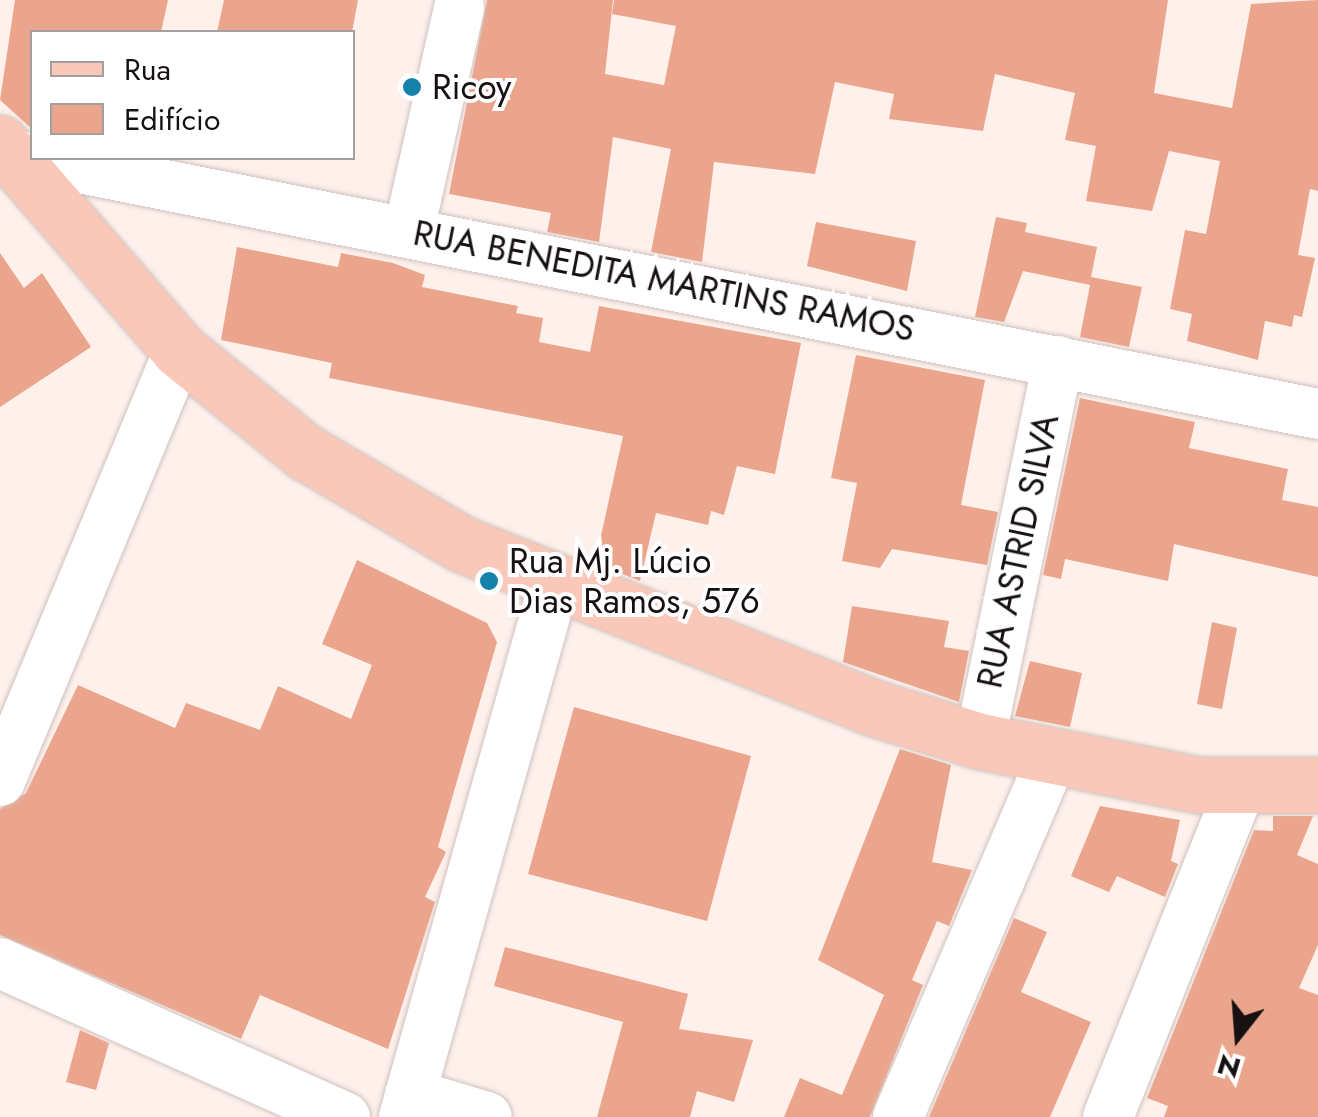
<!DOCTYPE html>
<meta charset="utf-8">
<style>
body{margin:0}
#map{position:relative;width:1318px;height:1117px;overflow:hidden;background:#fef0eb;font-family:Jost,sans-serif}
div>[style]{position:absolute}
[style*='--x']{left:calc(var(--x)*1px);top:calc(var(--y)*1px);width:calc(var(--w)*1px);rotate:calc(var(--a)*1deg)}
.building>*{inset:0;background:#eca58d}
.roads{filter:drop-shadow(0 0 2px #cfc1bd) drop-shadow(0 0 2px #cfc1bd)}
.minor>*{height:50px;margin:-25px;padding:0 25px;transform-origin:25px;border-radius:25px;background:#fff}
.major>*{height:55px;margin:-27.5px;padding:0 27.5px;transform-origin:27.5px;border-radius:27.5px;background:#fac8b8}
.dots>*{width:28px;height:28px;translate:-50% -50%;box-sizing:border-box;border:5px solid #fff;border-radius:50%}
span{translate:-50% -50%;white-space:nowrap;text-align:center;line-height:1.15;-webkit-text-stroke:8px #fff;paint-order:stroke}
.poi-label{font-size:35px;color:#171211}
.left{translate:0 -50%;text-align:left}
.street-label{font-size:35px;color:#171211}
.legend{position:absolute;left:30px;top:30px;width:325px;height:130px;box-sizing:border-box;background:#fff;border:2px solid #a2a0a0;margin:0;padding:12px 18px;list-style:none;font-size:30px;color:#171211}
.legend li{display:flex;align-items:center;gap:20px;height:50px}
.legend b{width:50px;border:2px solid #a2a0a0}
.north{position:absolute;left:1188px;top:987px;width:100px;height:100px;-webkit-text-stroke:8px #fff;paint-order:stroke;rotate:197deg;font-size:28px;font-weight:700;line-height:40px;text-align:center;color:#171211}
.north::after{content:'';display:block;margin:auto;width:35px;height:45px;background:#171211;clip-path:polygon(50% 0,100% 100%,50% 72%,0 100%)}
</style>
<div id="map">
<div class="building">
<div style="clip-path:polygon(15px 0,168px 0,161px 32px,32px 32px,32px 129px,0 100px)"></div>
<div style="clip-path:polygon(224px 0,358px 0,352px 32px,217px 32px)"></div>
<div style="clip-path:polygon(487px 0,613px 0,605px 74px,664px 85px,676px 26px,612px 14px,614px 0,1168px 0,1154px 93px,1232px 108px,1251px 4px,1318px 0,1318px 191px,1310px 189px,1298px 255px,1315px 258px,1302px 317px,1294px 315px,1292px 327px,1265px 321px,1258px 360px,1187px 341px,1192px 314px,1170px 309px,1185px 230px,1206px 234px,1220px 161px,1169px 151px,1152px 211px,1086px 201px,1096px 146px,1065px 140px,1075px 93px,995px 74px,983px 131px,889px 119px,894px 94px,835px 82px,815px 174px,714px 162px,702px 262px,651px 252px,671px 149px,613px 137px,599px 242px,547px 232px,551px 213px,449px 194px)"></div>
<div style="clip-path:polygon(996px 217px,1027px 223px,1025px 232px,1097px 247px,1091px 277px,1142px 287px,1129px 347px,1080px 337px,1090px 285px,1023px 271px,1004px 322px,975px 317px)"></div>
<div style="clip-path:polygon(816px 222px,916px 241px,907px 291px,807px 266px)"></div>
<div style="clip-path:polygon(237px 247px,338px 267px,341px 253px,393px 263px,425px 275px,422px 287px,518px 306px,516px 313px,543px 318px,539px 342px,590px 352px,599px 306px,801px 343px,775px 474px,737px 466px,724px 515px,711px 511px,708px 525px,656px 513px,640px 581px,595px 563px,623px 436px,329px 378px,332px 363px,221px 340px)"></div>
<div style="clip-path:polygon(0 253px,24px 288px,42px 273px,91px 347px,0 407px)"></div>
<div style="clip-path:polygon(856px 355px,985px 380px,961px 505px,998px 512px,987px 565px,892px 549px,880px 568px,842px 561px,857px 483px,831px 478px)"></div>
<div style="clip-path:polygon(1080px 398px,1195px 422px,1189px 448px,1288px 469px,1282px 500px,1318px 507px,1318px 577px,1174px 544px,1168px 581px,1065px 559px,1061px 579px,1043px 575px)"></div>
<div style="clip-path:polygon(357px 560px,487px 623px,497px 642px,438px 847px,446px 852px,425px 897px,435px 902px,388px 1049px,260px 995px,241px 1039px,0 935px,0 809px,26px 793px,78px 685px,175px 728px,186px 703px,260px 730px,278px 686px,351px 719px,372px 665px,322px 644px)"></div>
<div style="clip-path:polygon(852px 606px,949px 621px,944px 647px,969px 651px,959px 702px,843px 662px)"></div>
<div style="clip-path:polygon(1212px 622px,1237px 628px,1222px 709px,1197px 704px)"></div>
<div style="clip-path:polygon(1030px 661px,1082px 673px,1070px 727px,1015px 716px)"></div>
<div style="clip-path:polygon(574px 707px,751px 756px,707px 921px,528px 874px)"></div>
<div style="clip-path:polygon(900px 749px,951px 765px,932px 862px,972px 870px,949px 926px,937px 921px,912px 980px,923px 985px,870px 1117px,784px 1117px,800px 1078px,842px 1095px,884px 995px,818px 960px)"></div>
<div style="clip-path:polygon(1100px 806px,1180px 820px,1171px 861px,1178px 864px,1165px 897px,1117px 876px,1109px 892px,1071px 876px)"></div>
<div style="clip-path:polygon(1273px 816px,1313px 816px,1297px 855px,1318px 864px,1318px 945px,1299px 988px,1318px 995px,1318px 1117px,1164px 1117px,1168px 1106px,1147px 1098px,1254px 830px,1273px 831px)"></div>
<div style="clip-path:polygon(1014px 918px,1047px 932px,1021px 992px,1091px 1022px,1050px 1117px,929px 1117px)"></div>
<div style="clip-path:polygon(505px 947px,688px 994px,679px 1029px,753px 1040px,734px 1102px,697px 1091px,690px 1117px,597px 1117px,623px 1022px,494px 986px)"></div>
<div style="clip-path:polygon(80px 1030px,109px 1043px,96px 1090px,66px 1082px)"></div>
</div>
<div class="roads">
<div class="minor">
<div style="--x:9;--y:154;--w:1335;--a:11.23"></div>
<div style="--x:409;--y:230;--w:228;--a:-77.3"></div>
<div style="--x:980;--y:741;--w:388;--a:-78.4"></div>
<div style="--x:0;--y:781;--w:467;--a:-67.4"></div>
<div style="--x:0;--y:963;--w:378;--a:24.1"></div>
<div style="--x:410;--y:1094;--w:80;--a:16.6"></div>
<div style="--x:404;--y:1117;--w:554;--a:-74.28"></div>
<div style="--x:898;--y:1117;--w:392;--a:-66.8"></div>
<div style="--x:1108;--y:1117;--w:354;--a:-68.1"></div>
</div>
<div class="major">
<div style="--x:0;--y:143;--w:274;--a:49.1"></div>
<div style="--x:179;--y:350;--w:162;--a:39"></div>
<div style="--x:305;--y:452;--w:182;--a:30.4"></div>
<div style="--x:462;--y:544;--w:440;--a:21.7"></div>
<div style="--x:871;--y:707;--w:114;--a:17.3"></div>
<div style="--x:980;--y:741;--w:223;--a:11.4"></div>
<div style="--x:1199;--y:785;--w:119;--a:0"></div>
</div>
</div>
<div class="dots">
<div style="left:412px;top:87px;background:#1582aa"></div>
<div style="left:489px;top:581px;background:#1582aa"></div>
</div>
<div class="poi-label">
<span class="left" style="left:432px;top:87px">Ricoy</span>
<span class="left" style="left:509px;top:581px">Rua Mj. Lúcio<br>Dias Ramos, 576</span>
</div>
<div class="street-label">
<span style="left:664px;top:281px;rotate:11deg">RUA BENEDITA MARTINS RAMOS</span>
<span style="left:1018px;top:551px;rotate:-78deg">RUA ASTRID SILVA</span>
</div>
<ul class="legend">
<li><b style="height:12px;background:#fac8b8"></b>Rua</li>
<li><b style="height:28px;background:#eca58d"></b>Edifício</li>
</ul>
<div class="north">N</div>
</div>
